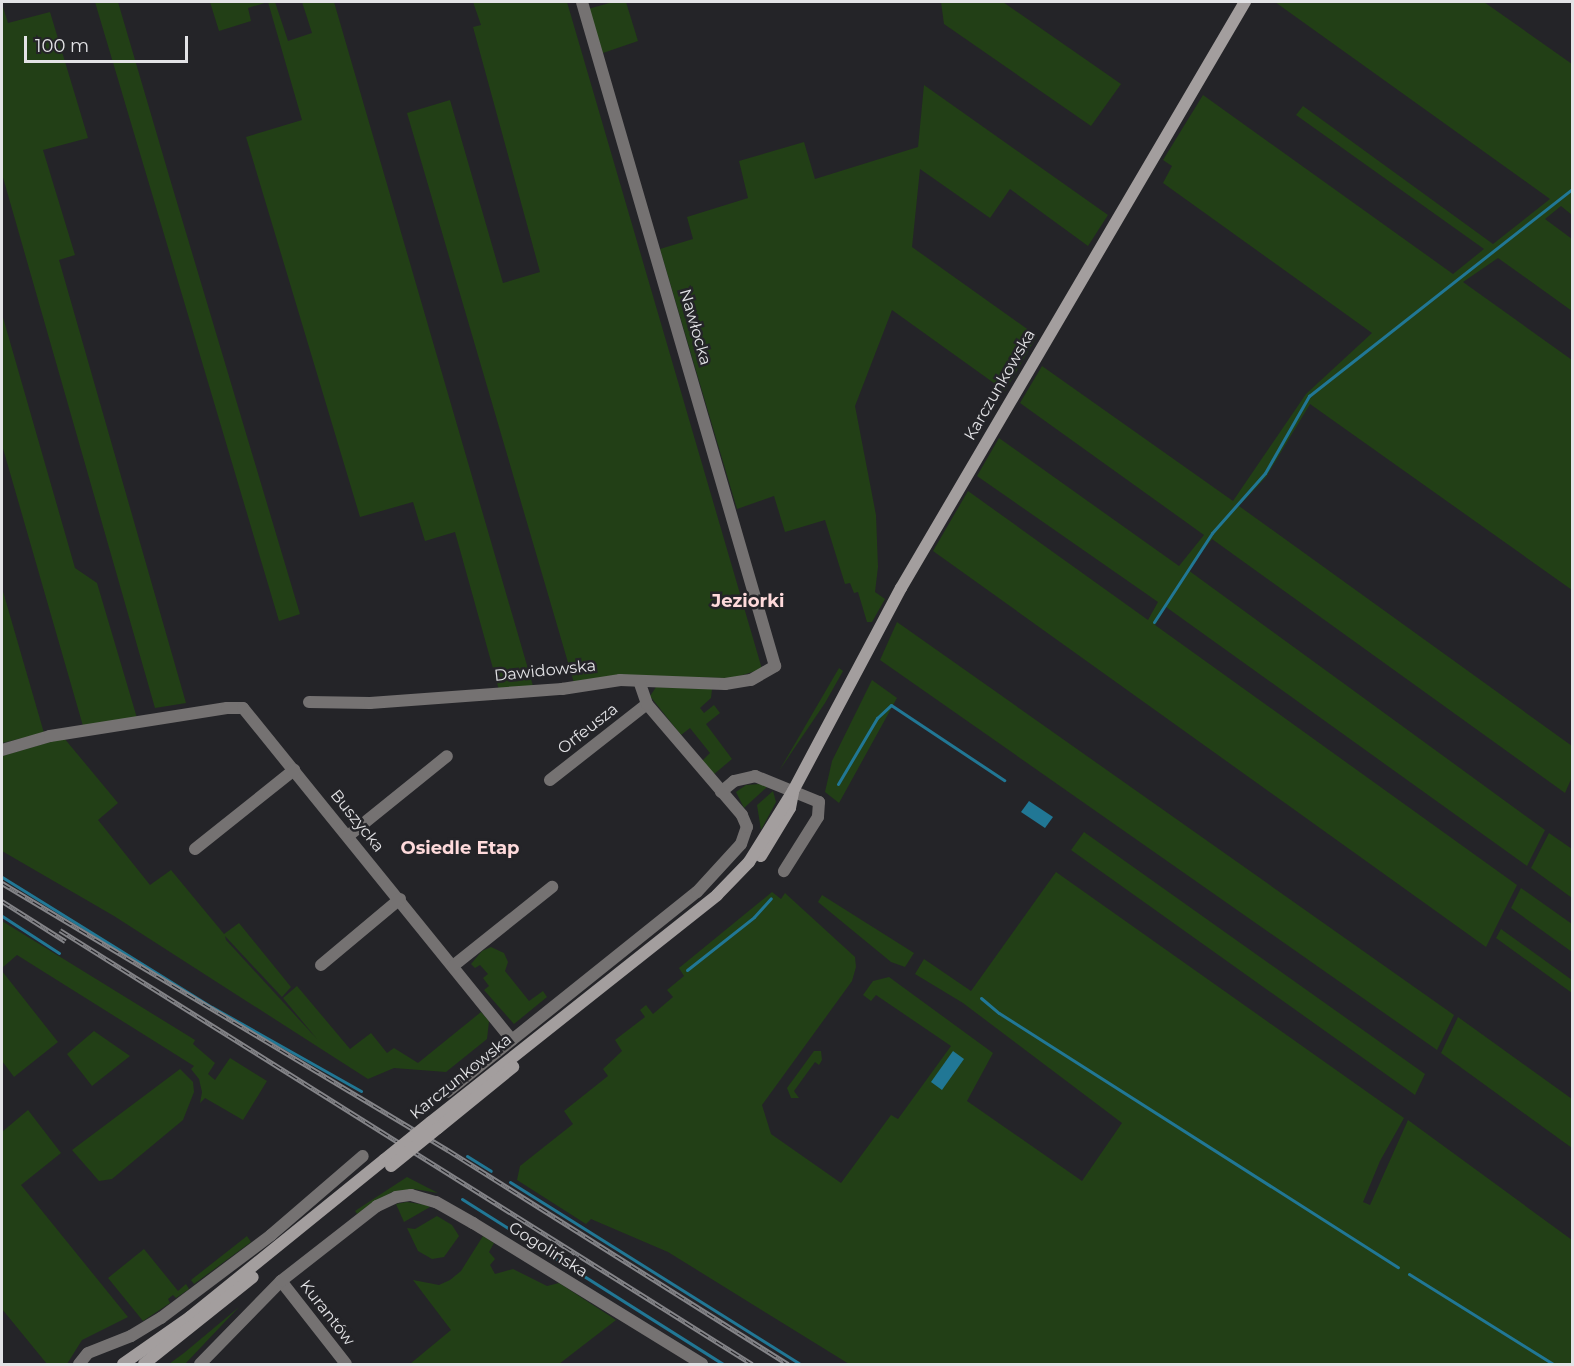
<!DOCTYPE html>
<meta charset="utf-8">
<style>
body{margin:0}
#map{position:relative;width:1574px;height:1366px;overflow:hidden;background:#242428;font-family:Montserrat,sans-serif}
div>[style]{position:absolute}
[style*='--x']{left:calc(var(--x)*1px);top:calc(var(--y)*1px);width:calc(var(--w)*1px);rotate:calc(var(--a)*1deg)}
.green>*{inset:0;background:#223f16}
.water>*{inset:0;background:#217795}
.stream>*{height:3px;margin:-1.5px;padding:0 1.5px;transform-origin:1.5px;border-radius:1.5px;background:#217795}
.street>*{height:12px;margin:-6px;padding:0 6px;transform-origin:6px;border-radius:6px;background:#757272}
.secondary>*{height:12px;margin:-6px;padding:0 6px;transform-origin:6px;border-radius:6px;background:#a39e9e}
.rail>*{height:5px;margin-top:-2.5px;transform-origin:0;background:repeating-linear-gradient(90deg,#242428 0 9px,#848488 0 18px);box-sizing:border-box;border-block:2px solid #848488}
.secondary-bridge>*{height:12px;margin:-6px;padding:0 6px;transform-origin:6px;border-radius:6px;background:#a39e9e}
span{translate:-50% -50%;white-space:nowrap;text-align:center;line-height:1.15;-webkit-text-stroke:5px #242428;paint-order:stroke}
.street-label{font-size:16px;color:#e3e3e6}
.neighbourhood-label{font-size:18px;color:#fedadb;font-weight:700}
.frame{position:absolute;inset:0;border:3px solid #e3e3e6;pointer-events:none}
.scale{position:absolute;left:24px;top:36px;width:164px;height:27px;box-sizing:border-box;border:3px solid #e3e3e6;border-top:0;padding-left:8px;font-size:18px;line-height:21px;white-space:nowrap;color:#e3e3e6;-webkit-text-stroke:4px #242428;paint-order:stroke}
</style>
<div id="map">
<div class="green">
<div style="clip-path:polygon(95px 2px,118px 2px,170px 179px,300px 614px,279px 621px)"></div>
<div style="clip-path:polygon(210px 2px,268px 2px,248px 8px,251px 21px,219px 31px)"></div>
<div style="clip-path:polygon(268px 2px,275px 2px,288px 41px,312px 33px,302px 2px,334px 2px,533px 686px,499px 690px,455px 532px,425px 541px,413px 502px,360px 517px,246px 137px,302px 120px)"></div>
<div style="clip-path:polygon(473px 2px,567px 2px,762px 669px,733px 678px,611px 676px,574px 683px,407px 113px,450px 100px,503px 283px,540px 272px,473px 27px,481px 25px)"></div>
<div style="clip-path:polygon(613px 2px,626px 2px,638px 41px,603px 53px,588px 9px)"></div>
<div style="clip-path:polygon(941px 2px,1003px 2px,1121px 84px,1091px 126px,944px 24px)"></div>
<div style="clip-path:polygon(1275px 2px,1484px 2px,1572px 64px,1572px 215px,1561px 206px,1545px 219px,1572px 239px,1572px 311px,1498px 258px,1463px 282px,1572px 360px,1572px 590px,1310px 404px,1266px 477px,1239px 506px,1572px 746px,1572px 777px,1565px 793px,1212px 539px,1188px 570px,1545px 830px,1527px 866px,1166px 607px,1155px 625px,1517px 885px,1486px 947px,933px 551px,968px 491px,1148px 620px,1158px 602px,977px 476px,999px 438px,1179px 566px,1204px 535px,1020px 403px,1042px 366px,1233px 501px,1306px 394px,1372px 333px,1163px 183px,1172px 166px,1163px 160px,1203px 95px,1453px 274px,1484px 249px,1296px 115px,1303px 106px,1493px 244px,1550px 199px)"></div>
<div style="clip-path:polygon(2px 4px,8px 23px,50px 12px,88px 138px,43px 150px,75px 255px,59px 260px,186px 703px,155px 708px,2px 174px)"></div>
<div style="clip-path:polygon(924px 85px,1108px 215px,1088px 246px,1010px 189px,990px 218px,920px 169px,912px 247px,1037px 336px,1005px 391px,892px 310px,855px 406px,876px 515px,878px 567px,875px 592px,885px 599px,872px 622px,867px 622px,858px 592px,854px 593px,850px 583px,845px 584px,825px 520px,785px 532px,774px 496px,737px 509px,660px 249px,693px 239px,687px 217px,748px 198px,739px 161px,804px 142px,815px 179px,918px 147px)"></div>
<div style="clip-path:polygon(2px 314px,75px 568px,97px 583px,137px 718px,83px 726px,2px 445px)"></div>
<div style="clip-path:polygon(2px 588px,44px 733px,2px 743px)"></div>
<div style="clip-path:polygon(897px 622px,1454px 1015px,1437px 1050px,880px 660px)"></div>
<div style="clip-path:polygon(839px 668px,843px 671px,825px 703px,779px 771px)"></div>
<div style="clip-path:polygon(872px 680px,897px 698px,839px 803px,825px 792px,832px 761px)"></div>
<div style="clip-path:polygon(656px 687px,712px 689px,711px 698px,700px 708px,704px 713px,714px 705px,720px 713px,706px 724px,732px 759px,713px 775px,702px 761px,710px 753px,690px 728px,681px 735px,650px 696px)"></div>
<div style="clip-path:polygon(64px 738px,118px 803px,98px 820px,150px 885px,171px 870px,224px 934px,239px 923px,291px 987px,282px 997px,225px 936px,226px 940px,317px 1039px,283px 998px,297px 986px,350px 1049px,371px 1033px,387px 1053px,394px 1048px,418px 1063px,481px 1012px,489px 1021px,487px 1039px,446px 1072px,394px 1068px,368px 1079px,114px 916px,2px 851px,2px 756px)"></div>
<div style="clip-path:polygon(760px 784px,767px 787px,744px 808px,736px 792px,746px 785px)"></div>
<div style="clip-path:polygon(773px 791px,776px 802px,761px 830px,757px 805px)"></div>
<div style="clip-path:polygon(1084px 832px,1425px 1074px,1415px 1095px,1071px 850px)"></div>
<div style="clip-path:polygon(1549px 833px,1572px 849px,1572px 898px,1531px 868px)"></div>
<div style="clip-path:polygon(1056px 872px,1404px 1118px,1380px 1161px,1363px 1202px,1370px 1205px,1408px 1120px,1572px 1240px,1572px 1364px,849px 1364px,668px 1252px,591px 1219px,586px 1224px,517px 1180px,520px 1166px,573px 1124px,564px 1111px,608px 1076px,603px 1069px,622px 1051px,615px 1040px,645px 1017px,640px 1010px,646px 1005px,653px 1014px,673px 997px,667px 990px,684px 976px,679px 968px,772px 892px,781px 899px,785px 893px,855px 957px,856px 967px,852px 981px,762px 1105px,771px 1134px,841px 1183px,891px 1115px,898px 1119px,951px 1046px,876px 995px,871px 1001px,863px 995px,873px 981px,889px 977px,993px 1053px,967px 1101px,1082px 1181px,1122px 1123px,963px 1003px,915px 974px,924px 959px,971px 991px)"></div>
<div style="clip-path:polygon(1521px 888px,1572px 924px,1572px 952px,1511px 908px)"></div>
<div style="clip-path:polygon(822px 895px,914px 953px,905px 967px,891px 962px,818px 902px)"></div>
<div style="clip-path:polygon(2px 921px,195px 1040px,193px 1044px,215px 1063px,208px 1074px,215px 1080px,230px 1058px,267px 1081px,243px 1120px,205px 1098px,200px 1103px,202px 1092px,199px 1079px,191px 1069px,194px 1066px,17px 955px,2px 968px)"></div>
<div style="clip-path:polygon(1501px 929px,1572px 980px,1572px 993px,1496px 938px)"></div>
<div style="clip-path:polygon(491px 947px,504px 953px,508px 962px,505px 971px,529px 1001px,543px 991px,547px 997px,514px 1024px,484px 990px,489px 986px,483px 978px,488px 974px,480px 965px,475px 968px,471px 964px,482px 951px)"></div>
<div style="clip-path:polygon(2px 971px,58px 1042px,14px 1077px,2px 1061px)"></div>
<div style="clip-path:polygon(1458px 1017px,1572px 1099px,1572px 1148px,1441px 1053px)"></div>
<div style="clip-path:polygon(94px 1031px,130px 1056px,92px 1086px,67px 1054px)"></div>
<div style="clip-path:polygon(814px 1051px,821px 1051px,822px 1060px,819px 1065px,815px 1062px,794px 1091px,799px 1098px,791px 1098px,787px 1088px)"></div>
<div style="clip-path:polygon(180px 1069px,193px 1082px,194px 1092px,183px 1120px,112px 1179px,99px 1181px,72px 1150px)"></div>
<div style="clip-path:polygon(28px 1110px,61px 1153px,21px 1185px,128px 1317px,82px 1340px,67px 1364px,47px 1364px,2px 1309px,2px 1132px)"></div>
<div style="clip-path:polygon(407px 1177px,438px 1193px,414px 1189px,392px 1192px,357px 1214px,355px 1211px)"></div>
<div style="clip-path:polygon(407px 1202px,426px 1205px,430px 1207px,404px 1222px,396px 1204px)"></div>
<div style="clip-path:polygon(437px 1216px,452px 1225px,459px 1236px,444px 1257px,432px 1259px,418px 1251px,407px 1228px,415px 1229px)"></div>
<div style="clip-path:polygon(247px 1236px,251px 1242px,194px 1284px,191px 1280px)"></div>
<div style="clip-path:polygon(483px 1236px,494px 1243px,489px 1252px,495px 1259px,490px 1265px,495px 1274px,513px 1269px,547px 1286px,559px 1283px,616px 1320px,559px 1364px,410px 1364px,451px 1330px,413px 1280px,439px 1285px,450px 1280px,461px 1271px)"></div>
<div style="clip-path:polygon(144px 1249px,178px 1291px,186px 1284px,189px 1289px,176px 1298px,173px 1295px,168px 1299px,170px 1303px,143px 1321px,108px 1278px)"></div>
<div style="clip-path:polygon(239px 1307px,185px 1364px,169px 1364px,184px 1353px)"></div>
</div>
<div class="water">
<div style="clip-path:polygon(1029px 801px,1053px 817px,1045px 828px,1021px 812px)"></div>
<div style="clip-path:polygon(953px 1051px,964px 1059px,942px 1090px,931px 1082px)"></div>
</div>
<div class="stream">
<div style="--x:1154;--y:622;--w:106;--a:-56.9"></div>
<div style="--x:1212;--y:533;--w:80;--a:-48.5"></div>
<div style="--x:1265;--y:473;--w:89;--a:-60.3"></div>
<div style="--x:1309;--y:396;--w:335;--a:-38.2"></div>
<div style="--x:838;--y:784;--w:77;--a:-59.4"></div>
<div style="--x:877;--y:718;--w:19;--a:-43"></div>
<div style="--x:891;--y:705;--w:136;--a:33.6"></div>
<div style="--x:2;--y:877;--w:247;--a:31.8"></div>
<div style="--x:212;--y:1007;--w:171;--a:29.4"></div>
<div style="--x:2;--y:916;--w:68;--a:33"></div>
<div style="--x:687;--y:970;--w:85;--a:-38.3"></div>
<div style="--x:754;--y:917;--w:25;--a:-48"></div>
<div style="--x:981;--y:998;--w:23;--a:40"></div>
<div style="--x:999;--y:1013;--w:473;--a:32.5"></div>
<div style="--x:467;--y:1156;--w:28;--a:32"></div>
<div style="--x:510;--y:1182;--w:342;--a:32.1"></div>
<div style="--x:462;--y:1199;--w:309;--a:32.3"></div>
<div style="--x:1409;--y:1274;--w:170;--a:32"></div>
</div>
<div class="street">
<div style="--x:309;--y:702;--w:61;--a:0.9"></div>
<div style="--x:370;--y:703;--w:193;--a:-4.2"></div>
<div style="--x:562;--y:689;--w:59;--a:-8.8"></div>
<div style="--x:620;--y:680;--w:105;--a:2.2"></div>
<div style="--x:725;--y:684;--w:26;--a:-9"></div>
<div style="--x:751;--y:680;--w:28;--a:-30"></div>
<div style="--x:775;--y:666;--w:691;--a:-106.21"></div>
<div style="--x:2;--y:750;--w:50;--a:-16.3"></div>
<div style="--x:50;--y:736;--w:179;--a:-9"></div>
<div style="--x:227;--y:708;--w:16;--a:0"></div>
<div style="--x:243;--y:708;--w:427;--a:51"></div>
<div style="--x:550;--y:780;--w:123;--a:-38.1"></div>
<div style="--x:721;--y:792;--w:17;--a:-40"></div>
<div style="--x:734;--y:781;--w:22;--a:-13"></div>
<div style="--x:755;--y:776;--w:69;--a:22.1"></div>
<div style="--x:819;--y:802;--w:15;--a:94"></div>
<div style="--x:818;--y:817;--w:64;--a:122.2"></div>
<div style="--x:348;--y:836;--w:127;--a:-38.9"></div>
<div style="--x:195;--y:849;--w:127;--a:-38.6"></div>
<div style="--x:321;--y:965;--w:103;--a:-39.9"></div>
<div style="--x:453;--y:966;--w:127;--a:-38.6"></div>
<div style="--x:447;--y:1092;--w:320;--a:-38.7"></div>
<div style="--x:697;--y:892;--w:65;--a:-47.5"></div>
<div style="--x:741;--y:844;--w:18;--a:-71"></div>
<div style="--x:747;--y:827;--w:13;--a:-113"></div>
<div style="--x:742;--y:815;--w:146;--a:-130.6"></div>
<div style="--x:647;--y:704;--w:24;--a:-109"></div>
<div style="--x:281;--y:1281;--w:105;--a:51.9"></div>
<div style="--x:79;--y:1364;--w:14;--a:-51"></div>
<div style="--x:88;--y:1353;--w:46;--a:-21.6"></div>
<div style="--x:131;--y:1336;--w:35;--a:-31"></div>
<div style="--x:161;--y:1318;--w:138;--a:-37"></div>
<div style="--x:271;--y:1235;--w:121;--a:-40.7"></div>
<div style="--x:200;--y:1364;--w:116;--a:-45.7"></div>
<div style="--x:281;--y:1281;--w:122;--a:-38"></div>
<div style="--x:377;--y:1206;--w:21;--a:-25"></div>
<div style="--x:396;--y:1197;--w:15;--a:-8"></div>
<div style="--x:411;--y:1195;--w:26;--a:16"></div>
<div style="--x:436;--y:1202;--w:43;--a:29.6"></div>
<div style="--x:473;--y:1223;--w:269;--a:31.6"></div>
</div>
<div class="secondary">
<div style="--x:761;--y:856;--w:56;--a:-58.9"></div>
<div style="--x:790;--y:808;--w:16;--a:-79"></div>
<div style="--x:431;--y:1122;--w:365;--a:-38.4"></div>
<div style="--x:717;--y:895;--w:46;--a:-45.9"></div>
<div style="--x:749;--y:862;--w:84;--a:-58.2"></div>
<div style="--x:793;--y:791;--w:230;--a:-62"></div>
<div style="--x:901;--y:588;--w:680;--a:-59.59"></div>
<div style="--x:438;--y:1128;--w:97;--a:-39.1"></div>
<div style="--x:123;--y:1364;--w:82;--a:-35"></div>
<div style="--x:190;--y:1317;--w:250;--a:-39"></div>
<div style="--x:144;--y:1364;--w:139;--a:-38.6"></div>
</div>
<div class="rail">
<div style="--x:2;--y:883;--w:520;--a:30.91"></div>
<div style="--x:448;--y:1150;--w:402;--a:32.2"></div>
<div style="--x:2;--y:901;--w:75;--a:32.4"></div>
<div style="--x:60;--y:930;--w:817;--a:32.09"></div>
</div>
<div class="secondary-bridge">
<div style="--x:384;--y:1160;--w:60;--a:-39"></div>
<div style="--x:391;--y:1166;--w:60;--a:-39"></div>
</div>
<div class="street-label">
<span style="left:695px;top:327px;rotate:74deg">Nawłocka</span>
<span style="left:1000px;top:385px;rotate:-60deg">Karczunkowska</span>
<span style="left:545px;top:671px;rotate:-6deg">Dawidowska</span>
<span style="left:588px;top:729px;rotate:-38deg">Orfeusza</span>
<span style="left:357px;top:821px;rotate:51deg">Buszycka</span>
<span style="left:461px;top:1077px;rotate:-39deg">Karczunkowska</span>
<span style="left:548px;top:1250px;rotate:32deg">Gogolińska</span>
<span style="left:327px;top:1313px;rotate:52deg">Kurantów</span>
</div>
<div class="neighbourhood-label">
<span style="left:748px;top:601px">Jeziorki</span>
<span style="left:460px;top:848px">Osiedle Etap</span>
</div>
<div class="frame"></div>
<div class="scale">100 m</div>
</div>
